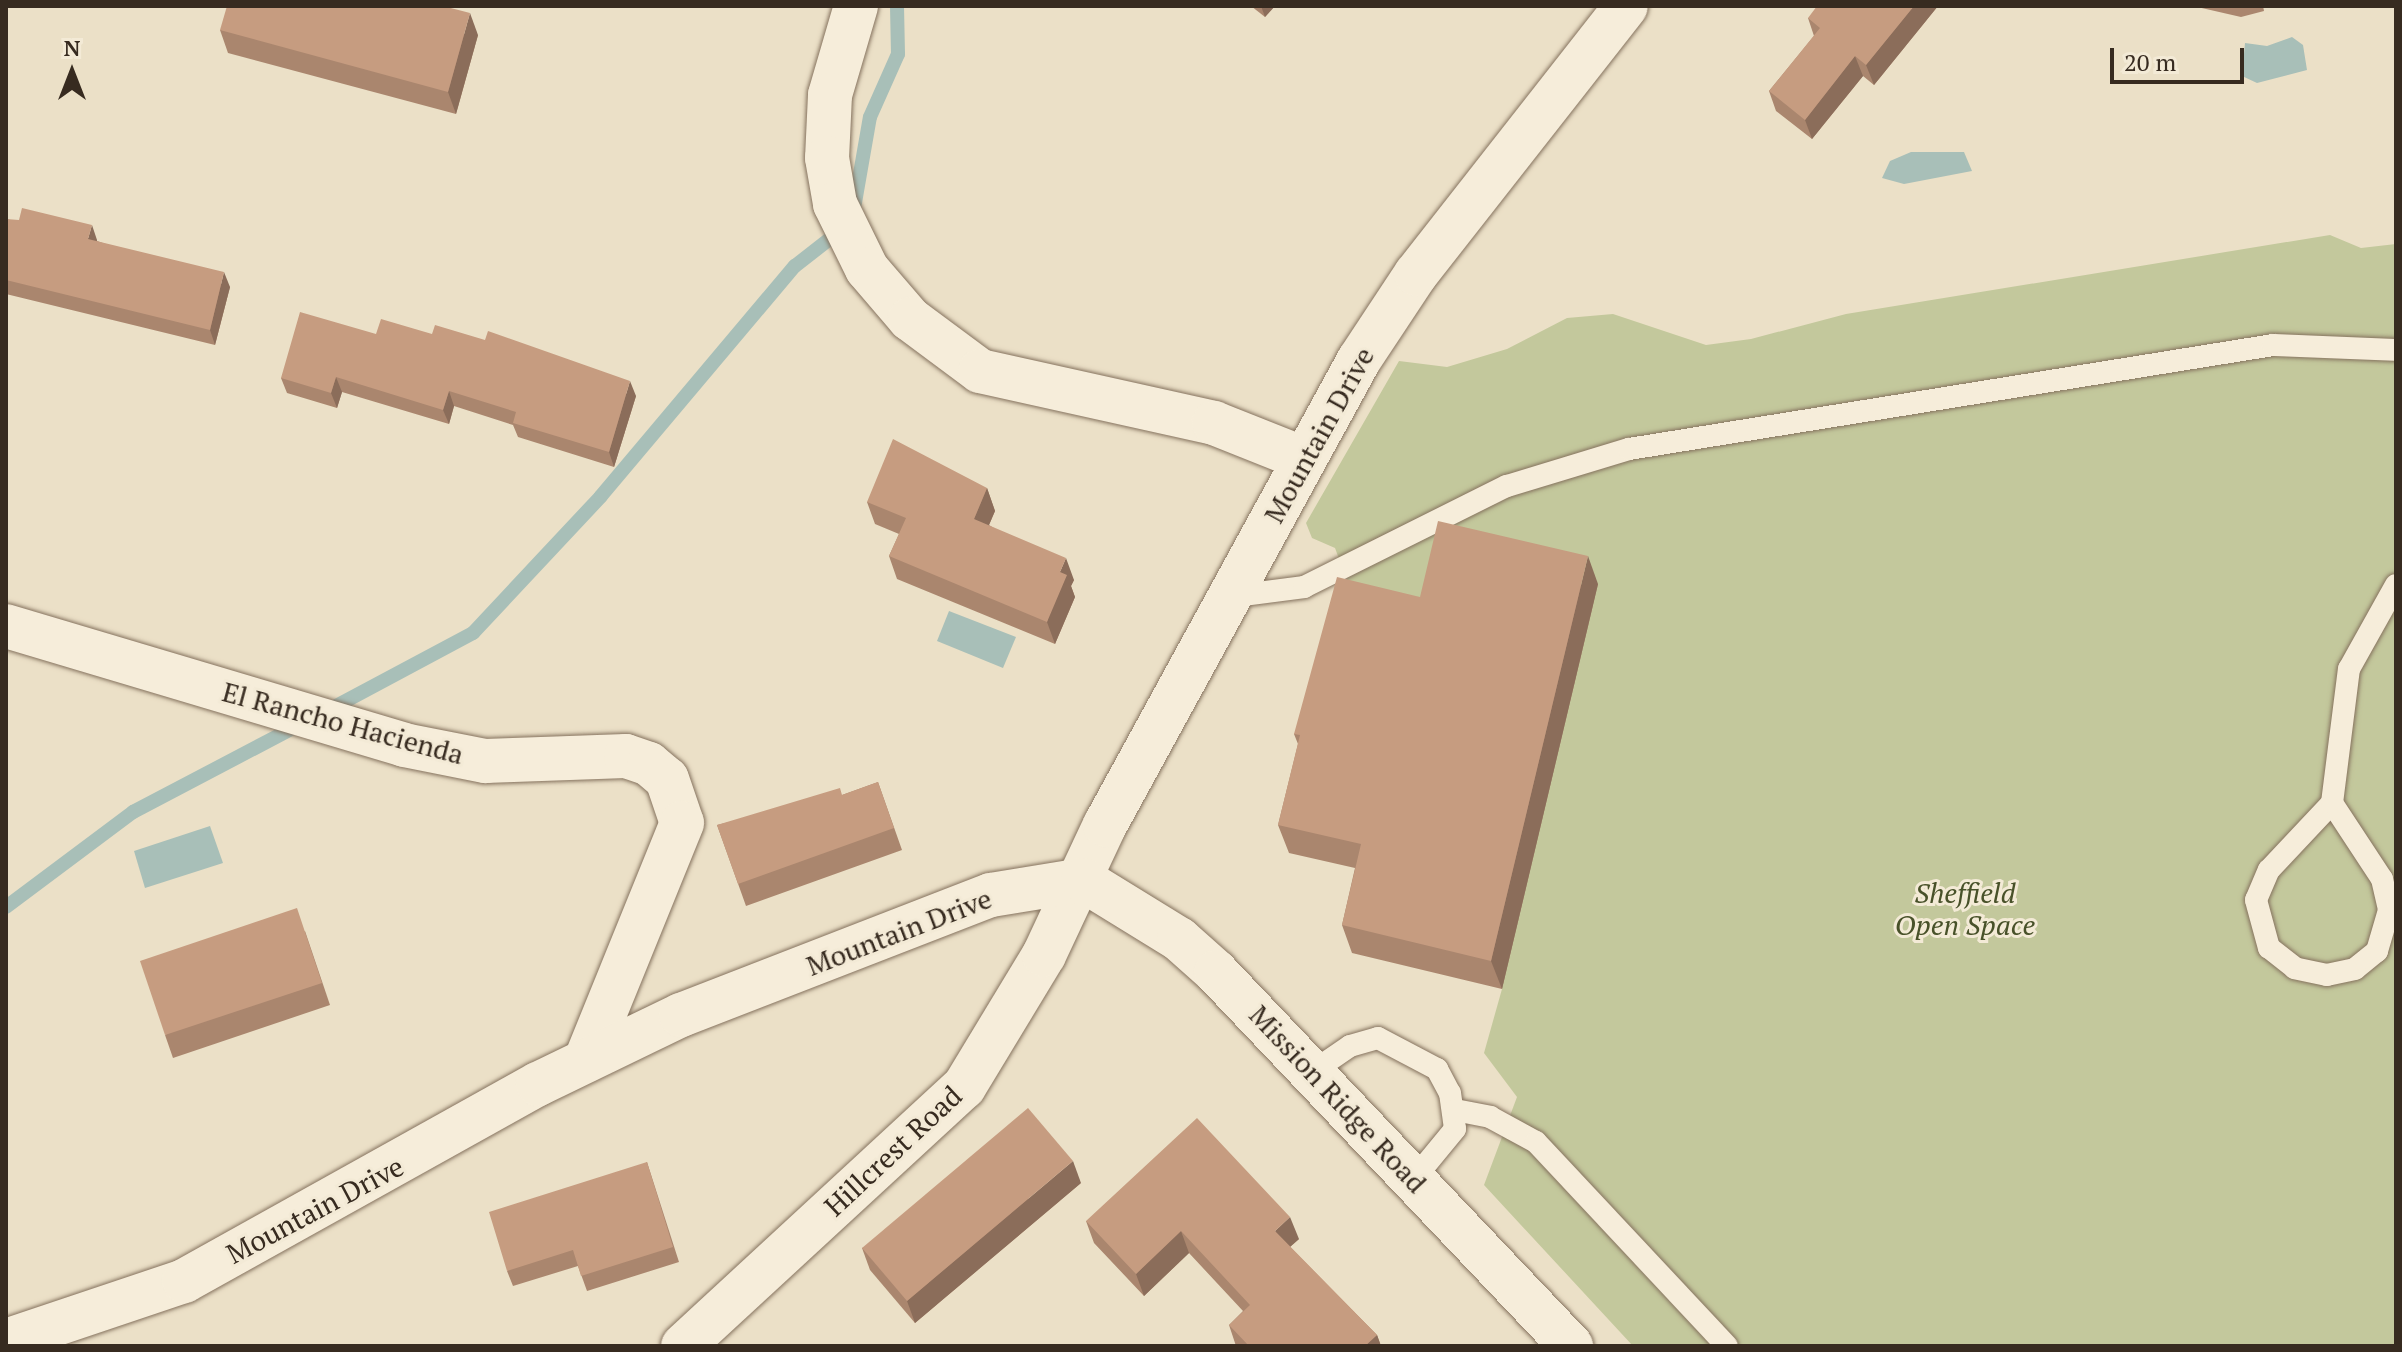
<!DOCTYPE html>
<style>
body{margin:0}
#map{position:relative;width:2402px;height:1352px;overflow:hidden;background:#ebe0c7;font-family:"PT Serif",serif}
div>[style]{position:absolute}
[style*='--x']{left:calc(var(--x)*1px);top:calc(var(--y)*1px);width:calc(var(--w)*1px);rotate:calc(var(--a)*1deg)}
.green>*{inset:0;background:#c3c89c}
.water>*{inset:0;background:#a8bfb8}
.stream>*{height:14px;margin:-7px;padding:0 7px;transform-origin:7px;border-radius:7px;background:#a8bfb8}
.roads{filter:drop-shadow(0 0 2px #85725e) drop-shadow(0 0 2px #85725e)}
.lane>*{height:22px;margin:-11px;padding:0 11px;transform-origin:11px;border-radius:11px;background:#f6edda}
.street>*{height:44px;margin:-22px;padding:0 22px;transform-origin:22px;border-radius:22px;background:#f6edda}
.secondary>*{height:44px;margin:-22px;padding:0 22px;transform-origin:22px;border-radius:22px;background:#f6edda}
.wall>*{inset:0;background:#aa866e}
.shaded-wall>*{inset:0;background:#8b6d5a}
.building>*{inset:0;background:#c69c80}
span{translate:-50% -50%;white-space:nowrap;text-align:center;line-height:1.15;-webkit-text-stroke:6px #f3ead6;paint-order:stroke}
.street-label{font-size:28px;color:#372b20}
.park-label{font-size:28px;color:#485129;font-style:italic}
.frame{position:absolute;inset:0;border:8px solid #372b20;pointer-events:none}
.north{position:absolute;left:32px;top:32px;width:80px;height:80px;-webkit-text-stroke:6px #f3ead6;paint-order:stroke;rotate:0deg;font-size:22px;font-weight:700;line-height:32px;text-align:center;color:#372b20}
.north::after{content:'';display:block;margin:auto;width:28px;height:36px;background:#372b20;clip-path:polygon(50% 0,100% 100%,50% 72%,0 100%)}
.scale{position:absolute;left:2110px;top:48px;width:134px;height:36px;box-sizing:border-box;border:4px solid #372b20;border-top:0;padding-left:10px;font-size:24px;line-height:28px;white-space:nowrap;color:#372b20;-webkit-text-stroke:6px #f3ead6;paint-order:stroke}
</style>
<div id="map">
<div class="green">
<div style="clip-path:polygon(2330px 235px,2361px 248px,2396px 244px,2396px 1346px,1633px 1346px,1484px 1185px,1517px 1097px,1484px 1053px,1502px 989px,1430px 625px,1351px 591px,1335px 548px,1312px 538px,1306px 523px,1399px 361px,1447px 367px,1507px 349px,1567px 318px,1613px 314px,1706px 345px,1751px 339px,1846px 314px)"></div>
</div>
<div class="water">
<div style="clip-path:polygon(2292px 37px,2303px 45px,2307px 70px,2257px 83px,2242px 76px,2245px 43px,2267px 46px)"></div>
<div style="clip-path:polygon(1911px 152px,1964px 152px,1972px 171px,1904px 184px,1882px 178px,1890px 161px)"></div>
<div style="clip-path:polygon(949px 611px,1016px 637px,1003px 668px,937px 641px)"></div>
<div style="clip-path:polygon(210px 826px,223px 863px,145px 888px,134px 851px)"></div>
</div>
<div class="stream">
<div style="--x:853;--y:214;--w:98;--a:-80.1"></div>
<div style="--x:870;--y:117;--w:69;--a:-66"></div>
<div style="--x:898;--y:54;--w:48;--a:-91.2"></div>
<div style="--x:325;--y:712;--w:168;--a:-28.1"></div>
<div style="--x:473;--y:633;--w:187;--a:-46.9"></div>
<div style="--x:601;--y:496;--w:301;--a:-49.9"></div>
<div style="--x:795;--y:266;--w:58;--a:-38"></div>
<div style="--x:6;--y:907;--w:159;--a:-36.8"></div>
<div style="--x:133;--y:812;--w:187;--a:-27.7"></div>
</div>
<div class="roads">
<div class="lane">
<div style="--x:1235;--y:596;--w:70;--a:-7.4"></div>
<div style="--x:1304;--y:587;--w:227;--a:-26.5"></div>
<div style="--x:1507;--y:486;--w:127;--a:-16.9"></div>
<div style="--x:1629;--y:449;--w:652;--a:-9.17"></div>
<div style="--x:2273;--y:345;--w:123;--a:2.3"></div>
<div style="--x:2332;--y:803;--w:91;--a:56.7"></div>
<div style="--x:2382;--y:879;--w:32;--a:77"></div>
<div style="--x:2389;--y:910;--w:43;--a:106.3"></div>
<div style="--x:2377;--y:951;--w:28;--a:141"></div>
<div style="--x:2355;--y:969;--w:29;--a:168"></div>
<div style="--x:2327;--y:975;--w:33;--a:-168"></div>
<div style="--x:2295;--y:968;--w:33;--a:-142"></div>
<div style="--x:2269;--y:948;--w:50;--a:-105.2"></div>
<div style="--x:2256;--y:900;--w:33;--a:-67"></div>
<div style="--x:2269;--y:870;--w:92;--a:-46.8"></div>
<div style="--x:2332;--y:803;--w:135;--a:-82.8"></div>
<div style="--x:2349;--y:669;--w:96;--a:-60.8"></div>
<div style="--x:1312;--y:1072;--w:46;--a:-34.4"></div>
<div style="--x:1350;--y:1046;--w:29;--a:-16"></div>
<div style="--x:1378;--y:1038;--w:67;--a:27.7"></div>
<div style="--x:1437;--y:1069;--w:27;--a:62"></div>
<div style="--x:1450;--y:1093;--w:36;--a:82"></div>
<div style="--x:1455;--y:1129;--w:66;--a:129.5"></div>
<div style="--x:1455;--y:1110;--w:36;--a:11"></div>
<div style="--x:1490;--y:1117;--w:52;--a:28.5"></div>
<div style="--x:1536;--y:1142;--w:279;--a:46.9"></div>
</div>
<div class="street">
<div style="--x:856;--y:6;--w:93;--a:106.3"></div>
<div style="--x:830;--y:95;--w:63;--a:92.7"></div>
<div style="--x:827;--y:158;--w:47;--a:80.1"></div>
<div style="--x:835;--y:204;--w:72;--a:63.8"></div>
<div style="--x:867;--y:269;--w:66;--a:49.3"></div>
<div style="--x:910;--y:319;--w:87;--a:36.6"></div>
<div style="--x:980;--y:371;--w:240;--a:12.5"></div>
<div style="--x:1214;--y:423;--w:95;--a:21.7"></div>
<div style="--x:6;--y:626;--w:415;--a:16.6"></div>
<div style="--x:404;--y:745;--w:83;--a:11.2"></div>
<div style="--x:485;--y:761;--w:141;--a:-2"></div>
<div style="--x:626;--y:756;--w:24;--a:19"></div>
<div style="--x:649;--y:764;--w:23;--a:40"></div>
<div style="--x:667;--y:779;--w:46;--a:71.2"></div>
<div style="--x:682;--y:823;--w:256;--a:112.1"></div>
<div style="--x:683;--y:1346;--w:382;--a:-42.7"></div>
<div style="--x:964;--y:1087;--w:154;--a:-58.8"></div>
<div style="--x:1044;--y:955;--w:144;--a:-64.9"></div>
<div style="--x:1105;--y:825;--w:530;--a:-61.36"></div>
<div style="--x:1359;--y:360;--w:103;--a:-56.5"></div>
<div style="--x:1416;--y:274;--w:340;--a:-51.9"></div>
</div>
<div class="secondary">
<div style="--x:6;--y:1341;--w:188;--a:-18.6"></div>
<div style="--x:184;--y:1281;--w:405;--a:-29.1"></div>
<div style="--x:538;--y:1084;--w:159;--a:-25.8"></div>
<div style="--x:681;--y:1015;--w:332;--a:-21.2"></div>
<div style="--x:991;--y:895;--w:93;--a:-9.3"></div>
<div style="--x:1083;--y:880;--w:113;--a:31.6"></div>
<div style="--x:1179;--y:939;--w:50;--a:41.7"></div>
<div style="--x:1216;--y:972;--w:516;--a:46.49"></div>
</div>
</div>
<div class="wall">
<div style="clip-path:polygon(1251px 6px,1275px 6px,1265px 17px)"></div>
<div style="clip-path:polygon(1938px 6px,1874px 85px,1863px 76px,1812px 139px,1776px 111px,1769px 91px,1814px 36px,1808px 18px)"></div>
<div style="clip-path:polygon(2193px 6px,2263px 6px,2264px 11px,2241px 17px)"></div>
<div style="clip-path:polygon(220px 30px,478px 35px,456px 114px,228px 53px)"></div>
<div style="clip-path:polygon(6px 219px,97px 240px,97px 241px,230px 287px,215px 345px,6px 294px)"></div>
<div style="clip-path:polygon(376px 334px,636px 396px,614px 467px,518px 437px,513px 425px,454px 406px,449px 424px,342px 392px,337px 408px,287px 393px,281px 378px)"></div>
<div style="clip-path:polygon(987px 488px,995px 511px,989px 525px,1074px 580px,1071px 586px,1075px 597px,1055px 644px,897px 579px,889px 556px,899px 534px,875px 524px,867px 502px)"></div>
<div style="clip-path:polygon(1598px 584px,1502px 989px,1352px 953px,1342px 925px,1355px 868px,1289px 853px,1278px 825px,1298px 744px,1294px 734px,1420px 597px)"></div>
<div style="clip-path:polygon(878px 782px,902px 850px,746px 906px,717px 825px,842px 795px)"></div>
<div style="clip-path:polygon(305px 931px,330px 1005px,173px 1058px,165px 1035px)"></div>
<div style="clip-path:polygon(647px 1162px,679px 1262px,587px 1291px,578px 1266px,513px 1286px,507px 1271px)"></div>
<div style="clip-path:polygon(1081px 1183px,915px 1323px,870px 1270px,862px 1248px)"></div>
<div style="clip-path:polygon(1086px 1221px,1299px 1239px,1290px 1247px,1377px 1335px,1381px 1346px,1236px 1346px,1229px 1325px,1243px 1311px,1189px 1253px,1144px 1296px,1094px 1243px)"></div>
</div>
<div class="shaded-wall">
<div style="clip-path:polygon(1261px 6px,1275px 6px,1265px 17px)"></div>
<div style="clip-path:polygon(1914px 6px,1938px 6px,1874px 85px,1866px 65px)"></div>
<div style="clip-path:polygon(470px 13px,478px 35px,456px 114px,448px 92px)"></div>
<div style="clip-path:polygon(1855px 56px,1863px 76px,1812px 139px,1805px 120px)"></div>
<div style="clip-path:polygon(92px 225px,97px 240px,93px 254px,88px 239px)"></div>
<div style="clip-path:polygon(224px 272px,230px 287px,215px 345px,210px 330px)"></div>
<div style="clip-path:polygon(336px 377px,342px 392px,337px 408px,331px 393px)"></div>
<div style="clip-path:polygon(630px 381px,636px 396px,614px 467px,609px 452px)"></div>
<div style="clip-path:polygon(449px 391px,454px 406px,449px 424px,443px 410px)"></div>
<div style="clip-path:polygon(987px 488px,995px 511px,982px 541px,974px 519px)"></div>
<div style="clip-path:polygon(1588px 556px,1598px 584px,1502px 989px,1491px 961px)"></div>
<div style="clip-path:polygon(1066px 558px,1074px 580px,1071px 586px,1075px 597px,1055px 644px,1047px 622px,1060px 572px)"></div>
<div style="clip-path:polygon(1073px 1161px,1081px 1183px,915px 1323px,907px 1301px)"></div>
<div style="clip-path:polygon(1290px 1217px,1299px 1239px,1283px 1253px,1275px 1231px)"></div>
<div style="clip-path:polygon(1181px 1231px,1189px 1253px,1144px 1296px,1136px 1274px)"></div>
<div style="clip-path:polygon(1377px 1335px,1381px 1346px,1365px 1346px)"></div>
</div>
<div class="building">
<div style="clip-path:polygon(227px 6px,443px 6px,470px 13px,448px 92px,220px 30px)"></div>
<div style="clip-path:polygon(1817px 6px,1914px 6px,1866px 65px,1855px 56px,1805px 120px,1769px 91px,1820px 28px,1808px 18px)"></div>
<div style="clip-path:polygon(22px 208px,92px 225px,88px 239px,224px 272px,210px 330px,6px 280px,6px 219px,19px 220px)"></div>
<div style="clip-path:polygon(300px 312px,376px 334px,381px 319px,432px 334px,435px 325px,485px 340px,488px 331px,630px 381px,609px 452px,513px 423px,516px 412px,449px 391px,443px 410px,336px 377px,331px 393px,281px 378px)"></div>
<div style="clip-path:polygon(893px 439px,987px 488px,974px 519px,1066px 558px,1060px 572px,1067px 575px,1047px 622px,889px 556px,906px 518px,867px 502px)"></div>
<div style="clip-path:polygon(1438px 521px,1588px 556px,1491px 961px,1342px 925px,1361px 844px,1278px 825px,1300px 735px,1294px 734px,1337px 577px,1420px 597px)"></div>
<div style="clip-path:polygon(878px 782px,894px 828px,738px 884px,717px 825px,840px 788px,842px 795px)"></div>
<div style="clip-path:polygon(297px 908px,322px 983px,165px 1035px,140px 961px)"></div>
<div style="clip-path:polygon(1028px 1108px,1073px 1161px,907px 1301px,862px 1248px)"></div>
<div style="clip-path:polygon(1197px 1118px,1290px 1217px,1275px 1231px,1377px 1335px,1365px 1346px,1249px 1346px,1229px 1325px,1250px 1305px,1181px 1231px,1136px 1274px,1086px 1221px)"></div>
<div style="clip-path:polygon(647px 1162px,673px 1247px,581px 1276px,573px 1250px,507px 1271px,489px 1212px)"></div>
</div>
<div class="street-label">
<span style="left:1319px;top:435px;rotate:-61deg">Mountain Drive</span>
<span style="left:343px;top:723px;rotate:15deg">El Rancho Hacienda</span>
<span style="left:899px;top:932px;rotate:-21deg">Mountain Drive</span>
<span style="left:1338px;top:1099px;rotate:47deg">Mission Ridge Road</span>
<span style="left:893px;top:1151px;rotate:-43deg">Hillcrest Road</span>
<span style="left:315px;top:1210px;rotate:-28deg">Mountain Drive</span>
</div>
<div class="park-label">
<span style="left:1965px;top:909px">Sheffield<br>Open Space</span>
</div>
<div class="frame"></div>
<div class="north">N</div>
<div class="scale">20 m</div>
</div>
